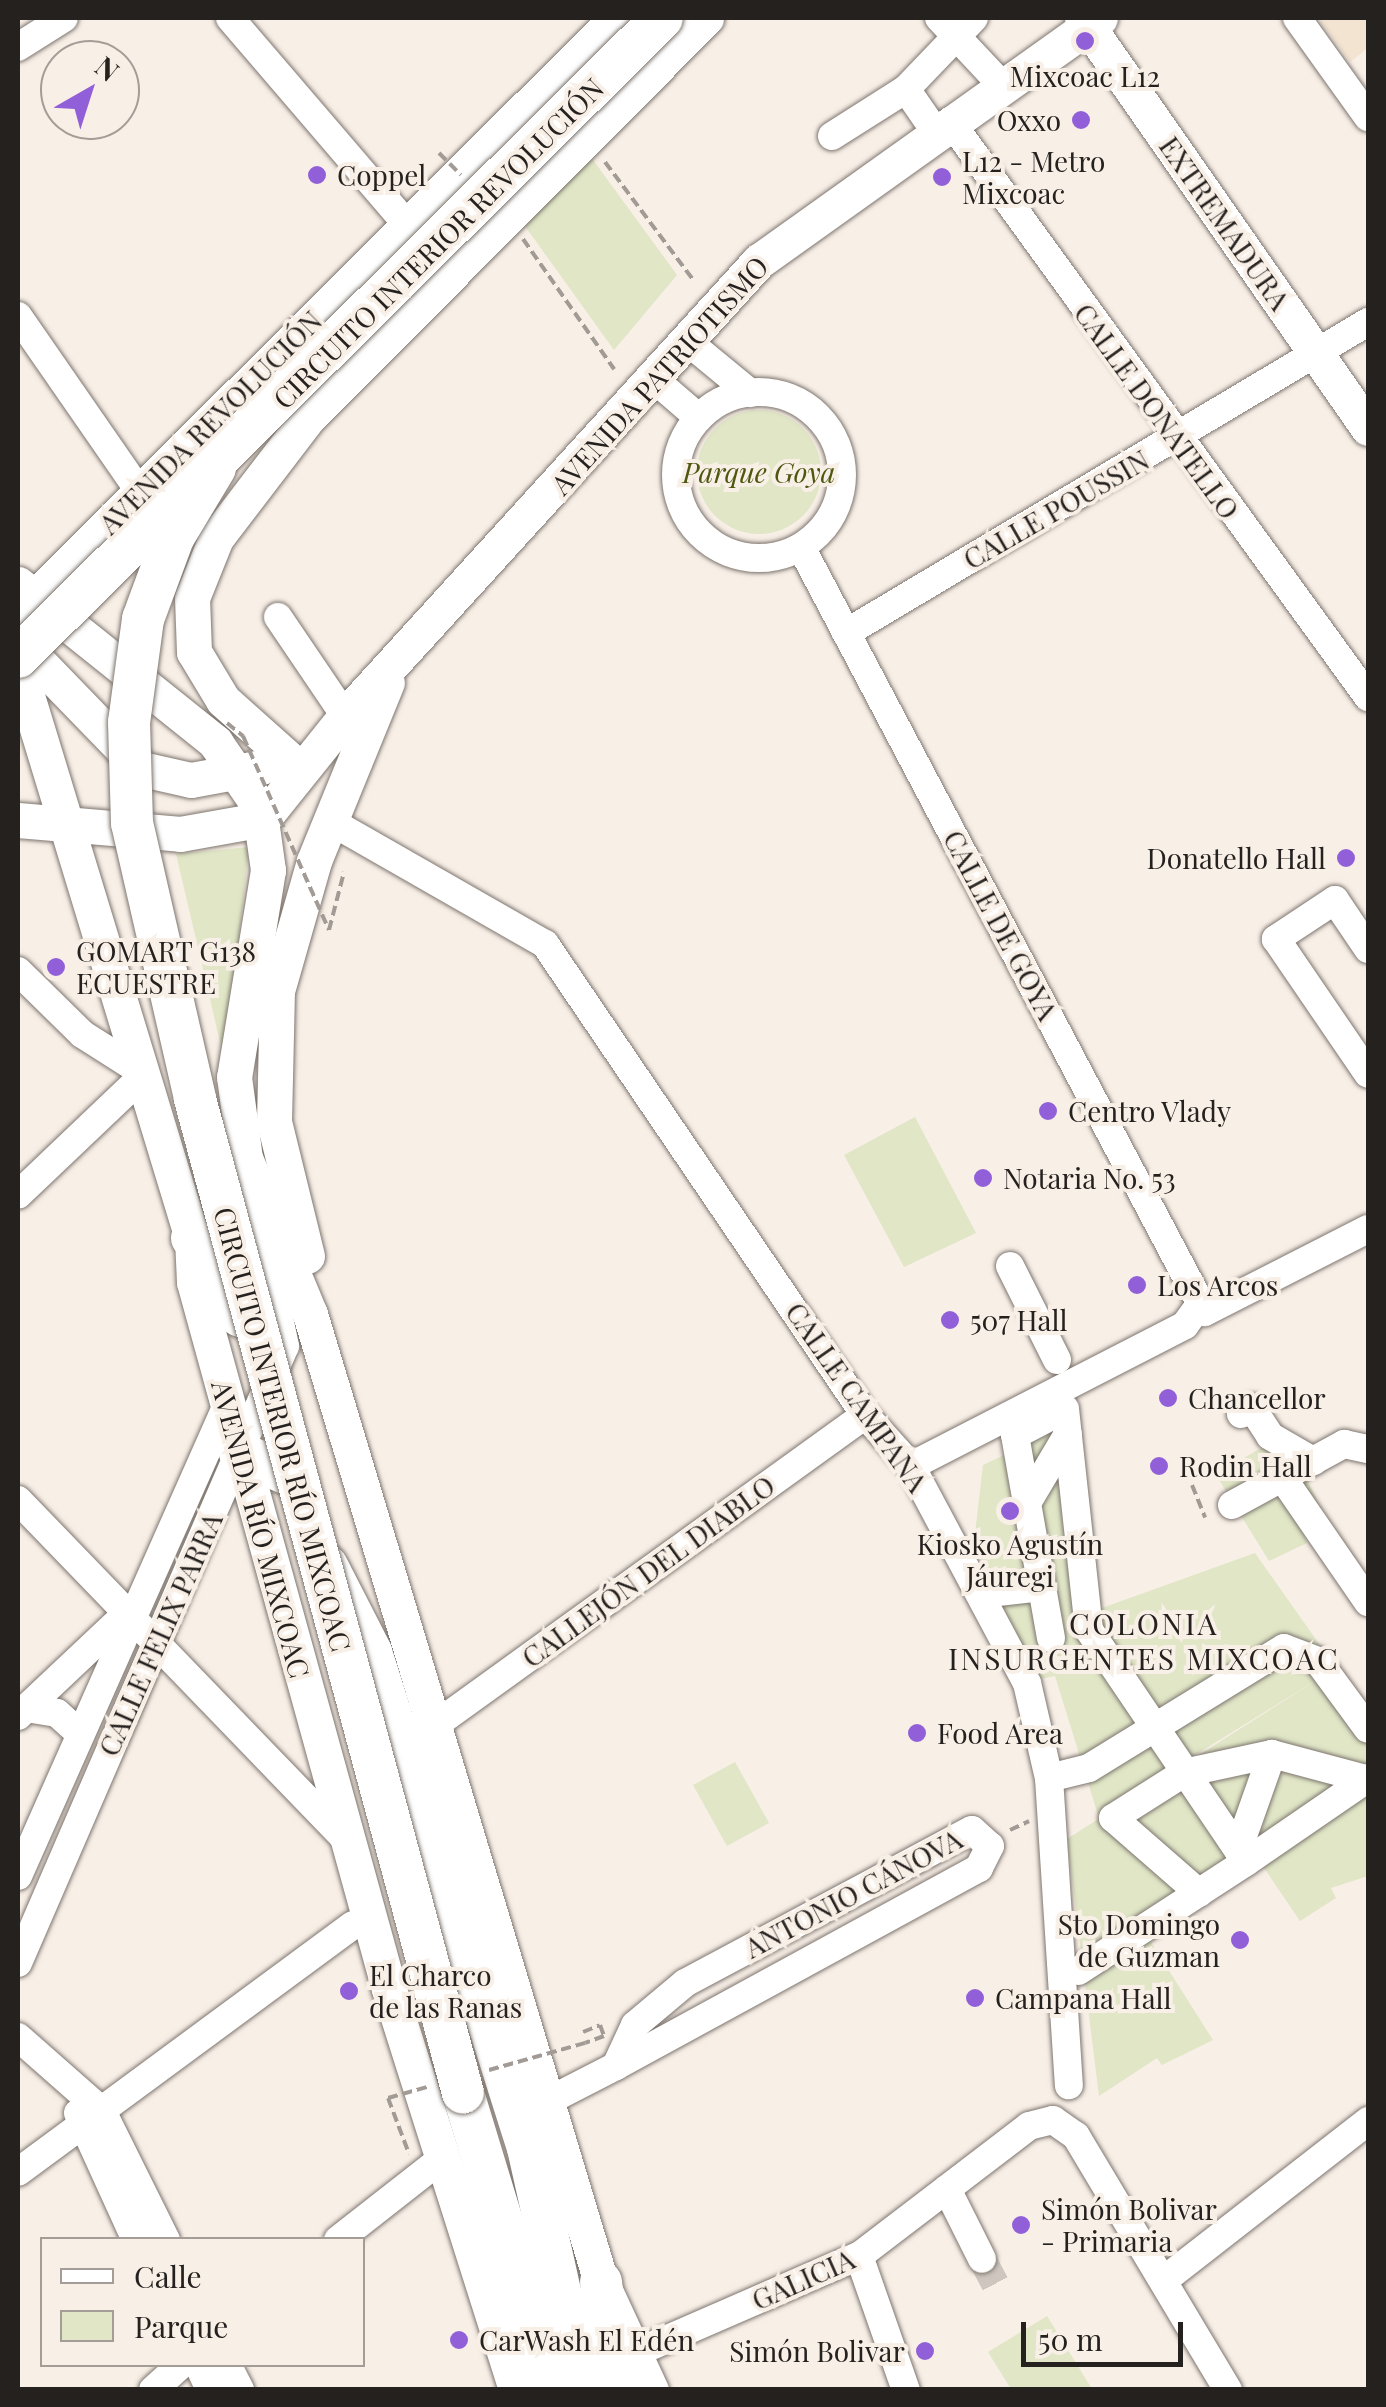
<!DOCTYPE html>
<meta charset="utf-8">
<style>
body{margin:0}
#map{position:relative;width:1386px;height:2407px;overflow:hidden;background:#f8efe7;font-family:"Playfair Display",serif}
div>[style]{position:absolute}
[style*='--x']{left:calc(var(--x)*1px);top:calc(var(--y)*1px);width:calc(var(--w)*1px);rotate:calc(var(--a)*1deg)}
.medical>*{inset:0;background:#f3e4d1}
.green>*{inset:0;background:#e0e6c6}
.round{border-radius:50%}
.minor-tunnel>*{height:28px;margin-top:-14px;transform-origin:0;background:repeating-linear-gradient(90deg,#cec6bf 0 28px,transparent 0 42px)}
.path>*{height:4px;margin-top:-2px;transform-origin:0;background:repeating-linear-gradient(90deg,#a29b95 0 10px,transparent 0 15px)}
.roads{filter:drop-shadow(0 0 2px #7d756e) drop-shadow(0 0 2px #7d756e)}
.minor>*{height:28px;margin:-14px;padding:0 14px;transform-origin:14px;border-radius:14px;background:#fff}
.minor>.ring{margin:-14px;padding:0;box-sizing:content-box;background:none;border:28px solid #fff;border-radius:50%}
.major>*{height:35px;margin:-17.5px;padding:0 17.5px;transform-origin:17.5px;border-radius:17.5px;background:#fff}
.highway>*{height:42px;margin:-21px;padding:0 21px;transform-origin:21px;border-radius:21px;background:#fff}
.path-bridge>*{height:4px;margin-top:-2px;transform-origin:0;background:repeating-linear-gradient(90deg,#a29b95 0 10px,transparent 0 15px)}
.bridges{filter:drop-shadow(0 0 2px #7d756e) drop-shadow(0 0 2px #7d756e)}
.highway-bridge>*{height:42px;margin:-21px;padding:0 21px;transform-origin:21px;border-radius:21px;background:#fff}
.dots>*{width:28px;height:28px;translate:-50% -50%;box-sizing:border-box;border:5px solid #f8efe7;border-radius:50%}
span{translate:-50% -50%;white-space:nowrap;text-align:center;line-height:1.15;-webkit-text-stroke:8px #f8efe7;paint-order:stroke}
.poi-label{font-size:28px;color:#25211f}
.right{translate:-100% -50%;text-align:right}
.left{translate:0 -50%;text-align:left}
.street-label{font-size:28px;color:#25211f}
.park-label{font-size:28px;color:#4e570f;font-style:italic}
.neighbourhood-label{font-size:30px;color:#25211f;letter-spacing:2.5px}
.frame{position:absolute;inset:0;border:20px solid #25211f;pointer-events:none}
.legend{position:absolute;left:40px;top:2237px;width:325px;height:130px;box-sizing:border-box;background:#f8efe7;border:2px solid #a49d97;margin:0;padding:12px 18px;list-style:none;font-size:30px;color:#25211f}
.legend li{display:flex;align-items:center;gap:20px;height:50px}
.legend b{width:50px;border:2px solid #a49d97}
.north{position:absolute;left:40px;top:40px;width:100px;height:100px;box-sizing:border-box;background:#f8efe7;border:2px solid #a49d97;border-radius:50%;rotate:39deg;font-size:28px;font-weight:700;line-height:40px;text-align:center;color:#25211f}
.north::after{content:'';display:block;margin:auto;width:35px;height:45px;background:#9160d9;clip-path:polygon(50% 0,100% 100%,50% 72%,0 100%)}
.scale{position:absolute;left:1021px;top:2322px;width:162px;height:45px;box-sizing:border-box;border:5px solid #25211f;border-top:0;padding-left:12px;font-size:30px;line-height:35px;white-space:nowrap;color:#25211f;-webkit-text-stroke:8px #f8efe7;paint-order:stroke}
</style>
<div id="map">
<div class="medical">
<div style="clip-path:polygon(1318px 18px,1368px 18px,1368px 48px,1350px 62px)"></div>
</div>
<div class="green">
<div style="clip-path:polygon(588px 153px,677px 275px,614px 350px,522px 222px)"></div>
<div class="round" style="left:697px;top:410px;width:124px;height:124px"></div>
<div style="clip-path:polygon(249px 847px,225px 1063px,176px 854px)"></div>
<div style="clip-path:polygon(915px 1117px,976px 1233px,904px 1267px,844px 1155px)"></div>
<div style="clip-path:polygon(1076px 1421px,1102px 1608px,1255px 1553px,1336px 1668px,1098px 1815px,1055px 1676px,1036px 1680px,974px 1542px,983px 1465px)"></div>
<div style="clip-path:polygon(1264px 1446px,1302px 1468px,1325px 1517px,1302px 1530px,1307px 1543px,1269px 1561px,1216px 1475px)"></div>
<div style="clip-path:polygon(1326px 1674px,1368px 1734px,1368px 1876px,1331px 1888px,1336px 1898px,1300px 1921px,1254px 1853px,1148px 1922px,1152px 1944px,1213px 2040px,1162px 2065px,1157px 2058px,1099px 2096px,1067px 1839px)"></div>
<div style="clip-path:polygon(735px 1762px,769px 1823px,727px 1846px,693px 1785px)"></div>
<div style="clip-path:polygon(1047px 2316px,1092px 2389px,1011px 2389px,988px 2352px)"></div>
</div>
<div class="minor-tunnel">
<div style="--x:982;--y:2259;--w:32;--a:62"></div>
</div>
<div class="path">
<div style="--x:605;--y:162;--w:149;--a:53.2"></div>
<div style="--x:523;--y:239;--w:159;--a:55"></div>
<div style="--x:329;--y:930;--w:60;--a:-75.5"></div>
<div style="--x:1192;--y:1485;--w:35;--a:68"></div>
<div style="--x:1010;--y:1830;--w:21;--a:-25"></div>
<div style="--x:583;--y:2032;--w:18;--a:-22"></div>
<div style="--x:600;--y:2025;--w:12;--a:70"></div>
<div style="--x:604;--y:2036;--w:20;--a:160"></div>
<div style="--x:388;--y:2098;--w:60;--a:69.4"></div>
</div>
<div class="roads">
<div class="minor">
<div style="--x:230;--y:18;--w:274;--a:49.4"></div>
<div style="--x:939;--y:18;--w:92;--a:46.8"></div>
<div style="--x:1297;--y:18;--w:122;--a:54.4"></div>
<div style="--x:18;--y:47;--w:54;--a:-32.2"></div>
<div style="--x:906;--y:89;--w:51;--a:55.4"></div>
<div style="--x:950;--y:121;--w:712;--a:54.03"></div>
<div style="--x:832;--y:136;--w:88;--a:-32.4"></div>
<div style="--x:906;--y:89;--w:98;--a:-46.2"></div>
<div style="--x:18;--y:316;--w:213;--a:55.3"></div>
<div style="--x:687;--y:341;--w:82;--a:39.5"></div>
<div style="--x:655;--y:380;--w:58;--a:40.8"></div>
<div class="ring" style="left:676px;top:392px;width:138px;height:138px"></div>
<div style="--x:801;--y:547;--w:865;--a:62.16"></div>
<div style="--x:1205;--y:1312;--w:183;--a:-27"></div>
<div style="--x:278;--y:617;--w:120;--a:55.9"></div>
<div style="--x:846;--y:633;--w:608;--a:-30.79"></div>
<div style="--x:330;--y:821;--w:248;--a:29.8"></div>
<div style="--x:545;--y:944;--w:569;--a:55.81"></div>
<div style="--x:865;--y:1415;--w:69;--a:48"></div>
<div style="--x:911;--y:1466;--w:246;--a:61.9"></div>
<div style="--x:1027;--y:1683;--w:98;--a:77"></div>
<div style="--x:1049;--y:1778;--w:308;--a:86.3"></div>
<div style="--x:1368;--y:949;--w:59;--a:-124"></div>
<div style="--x:1335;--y:900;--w:71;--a:146.5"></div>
<div style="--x:1276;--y:939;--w:163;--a:55.7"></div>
<div style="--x:18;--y:971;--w:90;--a:44.5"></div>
<div style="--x:82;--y:1034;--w:75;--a:32.4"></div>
<div style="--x:145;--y:1074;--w:175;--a:136.4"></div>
<div style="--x:1010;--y:1266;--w:105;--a:63.4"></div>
<div style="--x:1241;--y:1414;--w:13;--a:-29"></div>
<div style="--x:1252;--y:1408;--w:33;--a:57"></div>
<div style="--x:1270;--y:1436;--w:50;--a:30.2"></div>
<div style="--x:911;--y:1466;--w:308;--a:-27.2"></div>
<div style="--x:1185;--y:1325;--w:27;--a:-54"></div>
<div style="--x:1282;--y:1477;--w:152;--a:55.5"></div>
<div style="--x:18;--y:1500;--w:472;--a:46"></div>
<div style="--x:1027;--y:1503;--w:69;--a:-100"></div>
<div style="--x:1015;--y:1435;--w:56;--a:-27.5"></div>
<div style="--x:1065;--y:1409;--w:222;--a:83.8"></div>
<div style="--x:1089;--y:1630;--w:280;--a:55.9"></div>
<div style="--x:1246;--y:1862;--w:200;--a:147"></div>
<div style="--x:1232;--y:1505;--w:128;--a:-28.6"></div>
<div style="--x:1344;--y:1444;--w:25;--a:12"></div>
<div style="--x:998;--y:1592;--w:44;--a:-6.5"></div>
<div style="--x:1051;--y:1638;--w:137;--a:-100.1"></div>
<div style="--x:1027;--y:1503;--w:80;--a:-59.3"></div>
<div style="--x:26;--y:1708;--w:31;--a:9"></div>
<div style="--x:57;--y:1713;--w:27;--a:42"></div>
<div style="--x:18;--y:1716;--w:143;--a:-43.3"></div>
<div style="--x:431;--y:1728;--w:535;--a:-35.8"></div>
<div style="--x:1049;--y:1778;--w:41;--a:-14"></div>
<div style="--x:1089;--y:1768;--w:229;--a:-31.6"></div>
<div style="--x:1284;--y:1648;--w:36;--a:21"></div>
<div style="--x:1318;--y:1661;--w:84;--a:53.7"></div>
<div style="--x:972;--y:1830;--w:24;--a:42"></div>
<div style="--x:990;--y:1846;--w:25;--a:117"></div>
<div style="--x:979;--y:1868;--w:413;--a:151.4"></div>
<div style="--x:616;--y:2066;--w:45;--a:-65.1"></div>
<div style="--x:635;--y:2025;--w:65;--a:-40"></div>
<div style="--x:685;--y:1983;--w:325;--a:-28.1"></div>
<div style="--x:1238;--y:1850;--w:102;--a:-70.5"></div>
<div style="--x:1246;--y:1862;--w:148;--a:-34.5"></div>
<div style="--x:18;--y:1876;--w:515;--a:-66.07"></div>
<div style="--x:1199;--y:1893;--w:114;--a:-138.9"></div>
<div style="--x:1113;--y:1818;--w:84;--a:-32.4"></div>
<div style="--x:1184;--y:1773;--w:90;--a:-12.2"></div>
<div style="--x:1272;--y:1754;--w:97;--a:14.9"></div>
<div style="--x:18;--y:1963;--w:672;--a:-66.6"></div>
<div style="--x:285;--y:1346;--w:145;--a:-101.9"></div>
<div style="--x:18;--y:2037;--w:112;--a:41.4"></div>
<div style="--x:102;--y:2111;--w:144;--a:63.6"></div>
<div style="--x:548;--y:2101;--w:76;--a:-27.2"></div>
<div style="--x:78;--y:2113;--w:140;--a:65.5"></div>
<div style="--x:18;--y:2172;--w:416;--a:-36.4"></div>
<div style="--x:947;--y:2189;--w:78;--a:63.4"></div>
<div style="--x:338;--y:2240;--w:136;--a:-38.1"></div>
<div style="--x:859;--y:2256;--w:142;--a:70.7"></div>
<div style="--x:1164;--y:2280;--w:259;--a:-37.9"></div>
<div style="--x:640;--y:2351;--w:239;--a:-23.5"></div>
<div style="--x:859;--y:2256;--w:214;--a:-37.4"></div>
<div style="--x:1029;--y:2126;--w:25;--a:-14"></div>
<div style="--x:1053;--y:2120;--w:28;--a:35"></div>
<div style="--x:1076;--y:2136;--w:296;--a:59.1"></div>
<div style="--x:198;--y:2364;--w:29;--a:65"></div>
<div style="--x:227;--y:2364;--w:29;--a:63"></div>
<div style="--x:153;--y:2390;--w:39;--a:-42"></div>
</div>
<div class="major">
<div style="--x:1082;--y:18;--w:500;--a:55.1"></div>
<div style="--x:18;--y:584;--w:253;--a:38.7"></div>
<div style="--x:215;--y:742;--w:78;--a:55.5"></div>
<div style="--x:259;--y:806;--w:65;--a:82"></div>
<div style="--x:268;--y:870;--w:210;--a:99.3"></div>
<div style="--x:234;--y:1077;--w:82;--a:82.3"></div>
<div style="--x:245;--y:1158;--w:169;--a:67.4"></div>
<div style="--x:310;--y:1314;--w:1011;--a:73.27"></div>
<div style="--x:601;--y:2282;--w:119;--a:65.2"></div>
<div style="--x:19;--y:613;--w:843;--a:-44.9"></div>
<div style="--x:18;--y:641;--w:178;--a:45.9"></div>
<div style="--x:142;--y:769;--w:50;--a:12.7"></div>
<div style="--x:191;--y:780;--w:72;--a:-10.4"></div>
<div style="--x:18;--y:666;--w:598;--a:73.08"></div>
<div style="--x:192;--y:1238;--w:44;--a:87.4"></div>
<div style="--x:194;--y:1282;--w:733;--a:74.58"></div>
<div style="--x:389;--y:1989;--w:421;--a:72.4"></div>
<div style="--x:290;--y:760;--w:90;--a:-138.2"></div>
<div style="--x:223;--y:700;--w:56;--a:-121.1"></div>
<div style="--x:194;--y:652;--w:54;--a:-92.1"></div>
<div style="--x:192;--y:598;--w:65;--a:-68.2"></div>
<div style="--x:216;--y:538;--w:150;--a:-52.6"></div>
<div style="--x:307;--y:419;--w:566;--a:-45.14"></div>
<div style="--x:18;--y:820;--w:163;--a:4.9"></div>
<div style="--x:180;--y:834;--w:84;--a:-10.2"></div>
<div style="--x:263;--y:819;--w:142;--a:-51.3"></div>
<div style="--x:352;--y:708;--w:605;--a:-47.68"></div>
<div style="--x:759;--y:261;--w:419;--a:-35.5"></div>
<div style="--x:307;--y:1256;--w:138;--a:-103.8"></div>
<div style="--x:274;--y:1122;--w:131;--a:-88.7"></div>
<div style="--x:277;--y:991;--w:135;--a:-74.1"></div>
<div style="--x:314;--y:861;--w:193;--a:-67.8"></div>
</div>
<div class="highway">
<div style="--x:192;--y:1238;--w:50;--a:45.8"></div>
<div style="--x:227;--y:1274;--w:44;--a:72.8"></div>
<div style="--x:240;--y:1453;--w:49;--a:24"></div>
<div style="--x:327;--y:1566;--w:97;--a:62.9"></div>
<div style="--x:371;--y:1652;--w:520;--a:72.44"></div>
<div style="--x:528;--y:2148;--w:248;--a:77.4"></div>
<div style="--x:463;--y:2093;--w:310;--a:73.1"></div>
<div style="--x:601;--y:2282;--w:109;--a:83.7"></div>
</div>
</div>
<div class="path-bridge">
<div style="--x:439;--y:153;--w:31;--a:45"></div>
<div style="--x:227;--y:723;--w:21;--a:39"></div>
<div style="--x:243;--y:736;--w:212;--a:66.1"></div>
<div style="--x:489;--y:2070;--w:100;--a:-15.7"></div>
<div style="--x:388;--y:2098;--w:41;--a:-15.8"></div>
</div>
<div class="bridges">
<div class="highway-bridge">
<div style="--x:215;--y:468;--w:82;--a:121"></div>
<div style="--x:173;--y:538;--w:86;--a:110.3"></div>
<div style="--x:143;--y:619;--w:104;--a:97.7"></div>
<div style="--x:129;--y:722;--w:101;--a:88.3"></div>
<div style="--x:132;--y:823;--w:283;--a:77.1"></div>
<div style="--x:195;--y:1099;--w:1029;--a:74.91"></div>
<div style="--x:18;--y:657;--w:907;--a:-44.78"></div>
</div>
</div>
<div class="dots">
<div style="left:1085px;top:41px;background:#9160d9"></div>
<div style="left:1081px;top:120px;background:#9160d9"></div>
<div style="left:317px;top:175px;background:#9160d9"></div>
<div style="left:942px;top:177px;background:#9160d9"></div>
<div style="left:1346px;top:858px;background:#9160d9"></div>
<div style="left:56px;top:967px;background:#9160d9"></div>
<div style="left:1048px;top:1111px;background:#9160d9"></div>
<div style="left:983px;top:1178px;background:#9160d9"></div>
<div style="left:1137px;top:1285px;background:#9160d9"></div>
<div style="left:950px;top:1320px;background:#9160d9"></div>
<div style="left:1168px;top:1398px;background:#9160d9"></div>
<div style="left:1159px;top:1466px;background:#9160d9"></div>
<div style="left:1010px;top:1511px;background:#9160d9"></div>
<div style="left:917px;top:1733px;background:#9160d9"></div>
<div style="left:1240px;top:1940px;background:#9160d9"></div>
<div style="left:349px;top:1991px;background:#9160d9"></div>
<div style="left:975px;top:1998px;background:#9160d9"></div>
<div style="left:1021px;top:2225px;background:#9160d9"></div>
<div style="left:459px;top:2340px;background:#9160d9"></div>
<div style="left:925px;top:2351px;background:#9160d9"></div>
</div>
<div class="poi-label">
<span style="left:1085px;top:76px">Mixcoac L12</span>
<span class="right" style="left:1061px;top:120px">Oxxo</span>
<span class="left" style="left:962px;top:177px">L12 - Metro<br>Mixcoac</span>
<span class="left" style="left:337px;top:175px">Coppel</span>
<span class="right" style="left:1326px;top:858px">Donatello Hall</span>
<span class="left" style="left:76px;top:967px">GOMART G138<br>ECUESTRE</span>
<span class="left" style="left:1068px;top:1111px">Centro Vlady</span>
<span class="left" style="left:1003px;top:1178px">Notaria No. 53</span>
<span class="left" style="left:1157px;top:1285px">Los Arcos</span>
<span class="left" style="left:970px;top:1320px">507 Hall</span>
<span class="left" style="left:1188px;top:1398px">Chancellor</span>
<span class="left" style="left:1179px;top:1466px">Rodin Hall</span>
<span style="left:1010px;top:1560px">Kiosko Agustín<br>Jáuregi</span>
<span class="left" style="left:937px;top:1733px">Food Area</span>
<span class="right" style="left:1220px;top:1940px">Sto Domingo<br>de Guzman</span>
<span class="left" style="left:369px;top:1991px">El Charco<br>de las Ranas</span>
<span class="left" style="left:995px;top:1998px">Campana Hall</span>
<span class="left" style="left:1041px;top:2225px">Simón Bolivar<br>- Primaria</span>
<span class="left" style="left:479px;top:2340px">CarWash El Edén</span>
<span class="right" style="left:905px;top:2351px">Simón Bolivar</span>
</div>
<div class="street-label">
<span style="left:1225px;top:223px;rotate:55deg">EXTREMADURA</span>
<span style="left:438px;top:243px;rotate:-45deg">CIRCUITO INTERIOR REVOLUCIÓN</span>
<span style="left:659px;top:375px;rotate:-48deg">AVENIDA PATRIOTISMO</span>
<span style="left:1157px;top:411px;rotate:54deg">CALLE DONATELLO</span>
<span style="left:210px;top:422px;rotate:-45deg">AVENIDA REVOLUCIÓN</span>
<span style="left:1056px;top:509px;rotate:-30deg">CALLE POUSSIN</span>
<span style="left:1001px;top:925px;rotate:62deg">CALLE DE GOYA</span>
<span style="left:857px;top:1397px;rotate:55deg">CALLE CAMPANA</span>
<span style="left:283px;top:1429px;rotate:75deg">CIRCUITO INTERIOR RÍO MIXCOAC</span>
<span style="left:261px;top:1529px;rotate:75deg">AVENIDA RÍO MIXCOAC</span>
<span style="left:648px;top:1571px;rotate:-36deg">CALLEJÓN DEL DIABLO</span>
<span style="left:160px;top:1634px;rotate:-66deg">CALLE FELIX PARRA</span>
<span style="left:853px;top:1893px;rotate:-28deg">ANTONIO CÁNOVA</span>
<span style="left:803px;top:2279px;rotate:-24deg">GALICIA</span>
</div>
<div class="park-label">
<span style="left:759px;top:472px">Parque Goya</span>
</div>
<div class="neighbourhood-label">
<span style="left:1144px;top:1640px">COLONIA<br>INSURGENTES MIXCOAC</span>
</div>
<div class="frame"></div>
<ul class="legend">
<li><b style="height:12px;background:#fff"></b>Calle</li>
<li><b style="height:28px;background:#e0e6c6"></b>Parque</li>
</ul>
<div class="north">N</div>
<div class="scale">50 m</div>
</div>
